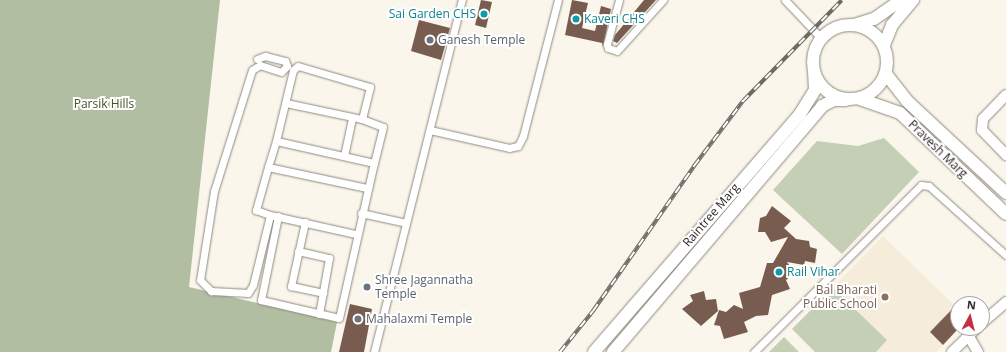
<!DOCTYPE html>
<style>
body{margin:0}
#map{position:relative;width:1006px;height:352px;overflow:hidden;background:#fbf6eb;font-family:"Open Sans",sans-serif}
div>[style]{position:absolute}
[style*='--x']{left:calc(var(--x)*1px);top:calc(var(--y)*1px);width:calc(var(--w)*1px);rotate:calc(var(--a)*1deg)}
.built>*{inset:0;background:#f5edda}
.green>*{inset:0;background:#c4cfb6}
.forest>*{inset:0;background:#b1bea1}
.building>*{inset:0;background:#795c50}
.roads{filter:drop-shadow(0 0 1px #8f8a80) drop-shadow(0 0 1px #8f8a80)}
.street>*{height:7px;margin:-3.5px;padding:0 3.5px;transform-origin:3.5px;border-radius:3.5px;background:#fff}
.secondary>*{height:10px;margin:-5px;padding:0 5px;transform-origin:5px;border-radius:5px;background:#fff}
.primary>*{height:12px;margin:-6px;padding:0 6px;transform-origin:6px;border-radius:6px;background:#fff}
.primary>.ring{margin:-6px;padding:0;box-sizing:content-box;background:none;border:12px solid #fff;border-radius:50%}
.rail>*{height:4px;margin-top:-2px;transform-origin:0;background:repeating-linear-gradient(90deg,#fff 0 8px,#6c6a63 0 16px);box-sizing:border-box;border-block:1px solid #6c6a63}
.dots>*{width:11px;height:11px;translate:-50% -50%;box-sizing:border-box;border:2px solid #fff;border-radius:50%}
span{translate:-50% -50%;white-space:nowrap;text-align:center;line-height:1.15;-webkit-text-stroke:4px #fff;paint-order:stroke}
.culture-label{font-size:12px;color:#0d838f}
.right{translate:-100% -50%;text-align:right}
.left{translate:0 -50%;text-align:left}
.worship-label{font-size:12px;color:#5b616d}
.park-label{font-size:12px;color:#415325}
.street-label{font-size:12px;color:#2a2824}
.education-label{font-size:12px;color:#785e54}
.north{position:absolute;left:950px;top:296px;width:40px;height:40px;box-sizing:border-box;background:#fff;border:1px solid #aaa9a7;border-radius:50%;rotate:7deg;font-size:11px;font-weight:700;line-height:16px;text-align:center;color:#2a2824}
.north::after{content:'';display:block;margin:auto;width:14px;height:18px;background:#c13043;clip-path:polygon(50% 0,100% 100%,50% 72%,0 100%)}
</style>
<div id="map">
<div class="built">
<div style="clip-path:polygon(883px 236px,955px 306px,930px 332px,943px 345px,936px 352px,815px 352px,792px 329px)"></div>
</div>
<div class="green">
<div style="clip-path:polygon(884px 138px,919px 172px,842px 254px,773px 190px,817px 141px,858px 146px)"></div>
<div style="clip-path:polygon(833px 288px,887px 340px,876px 352px,815px 352px,792px 329px)"></div>
<div style="clip-path:polygon(784px 337px,799px 352px,769px 352px)"></div>
</div>
<div class="forest">
<div style="clip-path:polygon(0 0,220px 0,189px 287px,337px 322px,331px 352px,0 352px)"></div>
</div>
<div class="building">
<div style="clip-path:polygon(481px 0,492px 2px,486px 28px,475px 25px)"></div>
<div style="clip-path:polygon(572px 0,588px 3px,582px 28px,595px 31px,601px 6px,611px 9px,603px 47px,602px 43px,565px 35px)"></div>
<div style="clip-path:polygon(644px 0,656px 0,617px 43px,613px 41px,615px 35px)"></div>
<div style="clip-path:polygon(419px 20px,450px 28px,441px 60px,411px 51px)"></div>
<div style="clip-path:polygon(772px 206px,791px 221px,784px 228px,796px 239px,809px 241px,810px 247px,817px 249px,815px 263px,805px 261px,804px 265px,787px 262px,795px 273px,786px 280px,790px 289px,772px 295px,768px 315px,756px 316px,744px 322px,748px 332px,724px 339px,720px 326px,714px 325px,719px 310px,726px 312px,734px 305px,743px 309px,739px 293px,760px 287px,767px 263px,773px 263px,788px 237px,771px 242px,765px 232px,758px 232px,760px 218px,766px 216px)"></div>
<div style="clip-path:polygon(704px 291px,706px 300px,716px 299px,718px 311px,701px 326px,682px 309px,693px 301px,690px 295px)"></div>
<div style="clip-path:polygon(958px 303px,958px 329px,943px 345px,930px 332px)"></div>
<div style="clip-path:polygon(350px 304px,372px 309px,364px 352px,339px 352px)"></div>
</div>
<div class="roads">
<div class="street">
<div style="--x:619;--y:0;--w:46;--a:105.3"></div>
<div style="--x:607;--y:44;--w:4;--a:76"></div>
<div style="--x:608;--y:48;--w:9;--a:18"></div>
<div style="--x:617;--y:51;--w:69;--a:-48"></div>
<div style="--x:785;--y:0;--w:52;--a:46.5"></div>
<div style="--x:257;--y:59;--w:9;--a:-21"></div>
<div style="--x:265;--y:56;--w:21;--a:14"></div>
<div style="--x:285;--y:61;--w:5;--a:68"></div>
<div style="--x:287;--y:66;--w:8;--a:135"></div>
<div style="--x:281;--y:72;--w:22;--a:-162"></div>
<div style="--x:260;--y:65;--w:9;--a:148"></div>
<div style="--x:252;--y:70;--w:127;--a:107.4"></div>
<div style="--x:214;--y:191;--w:90;--a:98.9"></div>
<div style="--x:200;--y:280;--w:16;--a:45"></div>
<div style="--x:211;--y:291;--w:37;--a:3"></div>
<div style="--x:248;--y:293;--w:9;--a:-58"></div>
<div style="--x:253;--y:285;--w:72;--a:-76.3"></div>
<div style="--x:270;--y:215;--w:88;--a:12.5"></div>
<div style="--x:286;--y:103;--w:78;--a:11.9"></div>
<div style="--x:362;--y:119;--w:22;--a:21"></div>
<div style="--x:383;--y:127;--w:37;--a:104"></div>
<div style="--x:430;--y:130;--w:81;--a:12.8"></div>
<div style="--x:509;--y:148;--w:9;--a:-13"></div>
<div style="--x:518;--y:146;--w:11;--a:-63"></div>
<div style="--x:523;--y:136;--w:140;--a:-75.6"></div>
<div style="--x:276;--y:141;--w:73;--a:-76.5"></div>
<div style="--x:293;--y:70;--w:6;--a:-39"></div>
<div style="--x:298;--y:66;--w:75;--a:16.3"></div>
<div style="--x:370;--y:87;--w:33;--a:104"></div>
<div style="--x:344;--y:156;--w:39;--a:-78"></div>
<div style="--x:268;--y:167;--w:45;--a:105.6"></div>
<div style="--x:256;--y:210;--w:15;--a:20"></div>
<div style="--x:361;--y:213;--w:46;--a:12.5"></div>
<div style="--x:278;--y:216;--w:86;--a:101.4"></div>
<div style="--x:261;--y:300;--w:80;--a:13"></div>
<div style="--x:339;--y:318;--w:159;--a:-77.3"></div>
<div style="--x:374;--y:163;--w:100;--a:-167.3"></div>
<div style="--x:276;--y:141;--w:27;--a:107"></div>
<div style="--x:268;--y:167;--w:101;--a:12"></div>
<div style="--x:305;--y:222;--w:66;--a:102.3"></div>
<div style="--x:291;--y:286;--w:33;--a:12"></div>
<div style="--x:298;--y:251;--w:32;--a:13"></div>
<div style="--x:329;--y:258;--w:57;--a:100.1"></div>
<div style="--x:374;--y:352;--w:363;--a:-76"></div>
<div style="--x:754;--y:352;--w:236;--a:-45"></div>
<div style="--x:921;--y:185;--w:8;--a:7"></div>
<div style="--x:929;--y:186;--w:103;--a:41.9"></div>
</div>
<div class="secondary">
<div style="--x:1006;--y:95;--w:33;--a:134"></div>
<div style="--x:983;--y:119;--w:11;--a:95"></div>
<div style="--x:982;--y:130;--w:35;--a:46"></div>
<div style="--x:982;--y:323;--w:32;--a:-41"></div>
<div style="--x:968;--y:335;--w:20;--a:60"></div>
<div style="--x:952;--y:352;--w:35;--a:-44"></div>
</div>
<div class="primary">
<div class="ring" style="left:813px;top:25px;width:62px;height:62px"></div>
<div style="--x:854;--y:25;--w:21;--a:-17"></div>
<div style="--x:874;--y:19;--w:33;--a:-35"></div>
<div style="--x:884;--y:45;--w:22;--a:-68"></div>
<div style="--x:892;--y:25;--w:33;--a:-50"></div>
<div style="--x:886;--y:74;--w:34;--a:52"></div>
<div style="--x:907;--y:101;--w:135;--a:42.9"></div>
<div style="--x:860;--y:99;--w:42;--a:19.3"></div>
<div style="--x:900;--y:113;--w:146;--a:43.6"></div>
<div style="--x:594;--y:352;--w:315;--a:-49.1"></div>
<div style="--x:800;--y:114;--w:28;--a:-58"></div>
<div style="--x:815;--y:90;--w:17;--a:-93"></div>
<div style="--x:613;--y:352;--w:323;--a:-49.6"></div>
<div style="--x:822;--y:106;--w:13;--a:-27"></div>
<div style="--x:834;--y:100;--w:12;--a:0"></div>
</div>
</div>
<div class="rail">
<div style="--x:560;--y:352;--w:53;--a:-51.2"></div>
<div style="--x:593;--y:311;--w:177;--a:-55.1"></div>
<div style="--x:694;--y:166;--w:81;--a:-53"></div>
<div style="--x:743;--y:101;--w:141;--a:-45.6"></div>
</div>
<div class="dots">
<div style="left:484px;top:14px;background:#0f9aa8"></div>
<div style="left:576px;top:19px;background:#0f9aa8"></div>
<div style="left:430px;top:40px;background:#6b7280"></div>
<div style="left:779px;top:272px;background:#0f9aa8"></div>
<div style="left:367px;top:287px;background:#6b7280"></div>
<div style="left:885px;top:297px;background:#8d6e63"></div>
<div style="left:358px;top:319px;background:#6b7280"></div>
</div>
<div class="culture-label">
<span class="right" style="left:476px;top:14px">Sai Garden CHS</span>
<span class="left" style="left:584px;top:19px">Kaveri CHS</span>
<span class="left" style="left:787px;top:272px">Rail Vihar</span>
</div>
<div class="worship-label">
<span class="left" style="left:438px;top:40px">Ganesh Temple</span>
<span class="left" style="left:375px;top:287px">Shree Jagannatha<br>Temple</span>
<span class="left" style="left:366px;top:319px">Mahalaxmi Temple</span>
</div>
<div class="park-label">
<span style="left:104px;top:104px">Parsik Hills</span>
</div>
<div class="street-label">
<span style="left:938px;top:149px;rotate:44deg">Pravesh Marg</span>
<span style="left:711px;top:215px;rotate:-49deg">Raintree Marg</span>
</div>
<div class="education-label">
<span class="right" style="left:877px;top:297px">Bal Bharati<br>Public School</span>
</div>
<div class="north">N</div>
</div>
